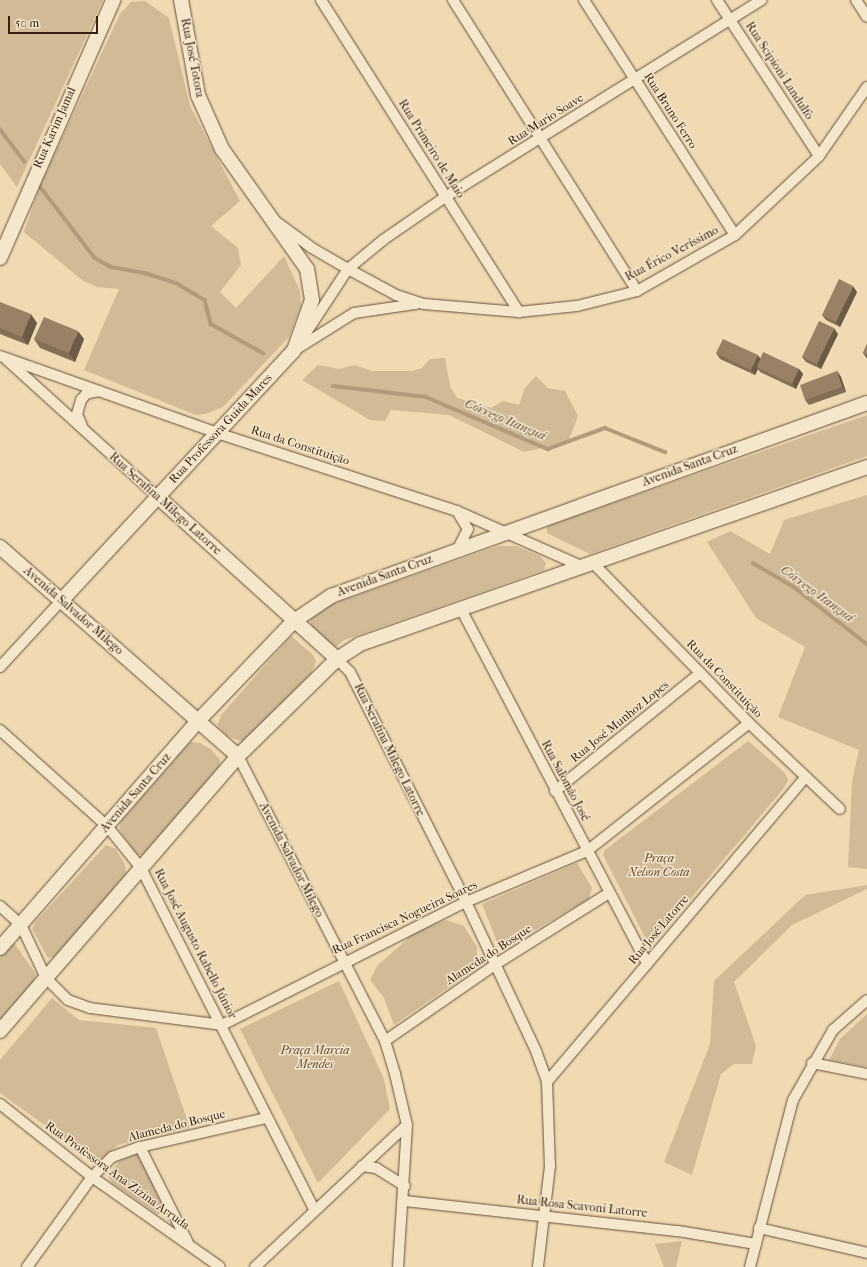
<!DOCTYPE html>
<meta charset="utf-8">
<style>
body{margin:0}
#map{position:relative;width:867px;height:1267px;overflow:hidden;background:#efdab1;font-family:"IM FELL French Canon",serif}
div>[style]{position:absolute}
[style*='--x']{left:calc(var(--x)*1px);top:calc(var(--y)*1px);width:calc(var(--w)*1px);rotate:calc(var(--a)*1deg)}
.green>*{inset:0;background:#d0bb96}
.stream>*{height:3.5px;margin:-1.75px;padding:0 1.75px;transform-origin:1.75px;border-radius:1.75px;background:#b19b7b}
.roads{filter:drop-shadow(0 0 1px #664f39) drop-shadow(0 0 1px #664f39)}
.minor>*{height:10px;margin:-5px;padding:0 5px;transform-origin:5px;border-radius:5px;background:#f5e7cc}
.secondary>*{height:14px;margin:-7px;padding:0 7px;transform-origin:7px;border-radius:7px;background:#f5e7cc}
.wall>*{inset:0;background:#836f56}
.shaded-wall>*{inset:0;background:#6a5a46}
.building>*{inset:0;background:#988164}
span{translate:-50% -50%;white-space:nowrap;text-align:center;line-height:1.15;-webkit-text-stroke:3px #f5e7cc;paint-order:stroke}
.street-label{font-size:12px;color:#392111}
.park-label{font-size:12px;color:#5f4832;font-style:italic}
.water-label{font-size:13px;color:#634c36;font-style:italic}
.scale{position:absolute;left:8px;top:16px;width:90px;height:18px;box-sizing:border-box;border:2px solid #392111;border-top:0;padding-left:5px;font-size:12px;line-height:14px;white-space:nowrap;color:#392111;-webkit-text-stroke:3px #f5e7cc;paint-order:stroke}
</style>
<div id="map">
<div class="green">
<div style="clip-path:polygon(0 0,103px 0,17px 187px,0 164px)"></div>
<div style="clip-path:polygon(145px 1px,169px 18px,190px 106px,240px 201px,211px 226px,238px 248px,241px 265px,220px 292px,236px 308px,284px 256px,300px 291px,301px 306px,289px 337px,223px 407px,205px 414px,196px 415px,84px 370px,119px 289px,97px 287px,82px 280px,24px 232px,41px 183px,120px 14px,131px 2px)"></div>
<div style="clip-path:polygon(445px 358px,450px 386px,457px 398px,491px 408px,503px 401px,519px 405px,525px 388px,536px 376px,548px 388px,565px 391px,578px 416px,568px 442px,524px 452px,449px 415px,391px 410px,385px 421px,370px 420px,302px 380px,318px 365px,339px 369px,355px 365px,372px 371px,412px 371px,422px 368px,430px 359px)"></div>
<div style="clip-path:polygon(867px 415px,867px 456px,590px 554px,547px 533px,547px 526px)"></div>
<div style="clip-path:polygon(867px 495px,867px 869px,848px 867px,852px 781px,859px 750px,778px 717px,805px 647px,756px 618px,707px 542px,730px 531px,770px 554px,784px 520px)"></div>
<div style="clip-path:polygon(498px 546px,516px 546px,540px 556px,546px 563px,544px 570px,344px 640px,336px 647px,312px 629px,310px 619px,327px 606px)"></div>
<div style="clip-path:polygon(291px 636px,313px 655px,316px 661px,312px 672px,249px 739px,240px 741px,227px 736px,217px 725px,222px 714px)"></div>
<div style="clip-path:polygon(748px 741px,785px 773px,788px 780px,784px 788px,650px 947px,603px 855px,605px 850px)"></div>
<div style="clip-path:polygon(190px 742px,200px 743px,212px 750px,220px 760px,220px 773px,144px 856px,136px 854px,119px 829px,121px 821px)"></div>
<div style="clip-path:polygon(106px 845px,116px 849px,125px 865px,127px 878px,57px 957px,48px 958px,32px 929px,35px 922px)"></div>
<div style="clip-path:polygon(577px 863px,592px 888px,589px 899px,507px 946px,498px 944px,482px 904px)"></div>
<div style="clip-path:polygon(867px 885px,867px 889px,792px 925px,734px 982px,756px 1046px,752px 1064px,734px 1064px,721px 1074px,692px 1175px,664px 1162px,710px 1044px,714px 981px,805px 895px)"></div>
<div style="clip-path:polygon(446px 920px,464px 926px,477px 947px,477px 968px,394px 1025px,384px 998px,370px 980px,377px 966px,415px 932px)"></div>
<div style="clip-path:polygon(14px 943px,36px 974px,34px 981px,0 1021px,0 955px)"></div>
<div style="clip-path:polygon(339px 981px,384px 1079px,390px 1109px,318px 1183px,240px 1029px)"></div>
<div style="clip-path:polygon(52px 998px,79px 1020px,156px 1028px,190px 1128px,118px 1145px,97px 1163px,0 1093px,0 1060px)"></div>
<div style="clip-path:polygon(867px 1014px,867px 1067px,829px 1060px,840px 1039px)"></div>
<div style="clip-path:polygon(138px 1153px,164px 1208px,162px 1214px,157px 1214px,112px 1183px,108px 1176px,119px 1161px)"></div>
<div style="clip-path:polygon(682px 1241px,676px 1267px,664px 1267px,655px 1244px)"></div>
</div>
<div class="stream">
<div style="--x:0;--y:129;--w:41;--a:52.9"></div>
<div style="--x:39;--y:185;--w:92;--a:52.5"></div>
<div style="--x:95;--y:258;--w:18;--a:29"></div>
<div style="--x:111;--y:267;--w:35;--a:10"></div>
<div style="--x:145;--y:273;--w:35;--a:18"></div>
<div style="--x:178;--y:284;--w:31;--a:31"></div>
<div style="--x:205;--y:300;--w:25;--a:76"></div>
<div style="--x:211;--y:324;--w:60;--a:29.1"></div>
<div style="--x:333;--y:386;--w:94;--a:6.7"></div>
<div style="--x:426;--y:397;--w:133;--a:23.1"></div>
<div style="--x:548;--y:449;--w:61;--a:-20.2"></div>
<div style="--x:605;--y:428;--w:65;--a:21.8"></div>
<div style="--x:753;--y:563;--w:48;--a:30.3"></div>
<div style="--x:794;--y:587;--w:93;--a:38"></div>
</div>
<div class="roads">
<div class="minor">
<div style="--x:321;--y:0;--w:370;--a:57.6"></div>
<div style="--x:453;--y:0;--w:344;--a:57.7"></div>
<div style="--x:584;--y:0;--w:279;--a:57.3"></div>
<div style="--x:717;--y:0;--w:186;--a:56.8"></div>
<div style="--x:856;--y:0;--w:20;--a:57"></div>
<div style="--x:278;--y:223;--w:42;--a:36.3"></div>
<div style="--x:312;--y:248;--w:42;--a:30.3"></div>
<div style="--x:348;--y:269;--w:55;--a:28.4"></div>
<div style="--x:396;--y:295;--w:29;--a:18"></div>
<div style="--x:424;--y:304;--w:95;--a:4.8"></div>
<div style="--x:519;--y:312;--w:58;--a:-5.9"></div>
<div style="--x:577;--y:306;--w:62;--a:-14"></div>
<div style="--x:637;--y:291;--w:113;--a:-29.7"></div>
<div style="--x:735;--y:235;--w:115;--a:-43.2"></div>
<div style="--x:819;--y:156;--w:84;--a:-55.2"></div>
<div style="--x:302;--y:339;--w:84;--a:-56.7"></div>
<div style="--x:348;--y:269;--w:45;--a:-39.6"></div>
<div style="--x:383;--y:240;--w:75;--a:-34.7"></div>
<div style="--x:445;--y:197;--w:373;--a:-31.9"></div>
<div style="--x:298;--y:348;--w:66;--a:-32"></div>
<div style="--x:354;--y:313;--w:63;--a:-8.3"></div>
<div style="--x:0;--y:356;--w:230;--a:19.5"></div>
<div style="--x:217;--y:433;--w:252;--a:18"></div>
<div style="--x:457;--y:511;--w:136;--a:23.9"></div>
<div style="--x:7;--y:360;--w:204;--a:42.2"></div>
<div style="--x:82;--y:426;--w:13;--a:-113"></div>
<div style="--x:77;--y:414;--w:15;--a:-74"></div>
<div style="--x:81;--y:400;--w:8;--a:-50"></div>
<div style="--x:86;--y:394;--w:13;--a:-13"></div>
<div style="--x:457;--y:511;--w:21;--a:59"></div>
<div style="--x:468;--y:529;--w:22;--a:117"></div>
<div style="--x:593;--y:563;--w:223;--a:45.7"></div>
<div style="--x:749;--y:723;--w:125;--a:43.4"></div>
<div style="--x:461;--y:609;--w:401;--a:62.3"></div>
<div style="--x:337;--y:659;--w:18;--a:45"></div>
<div style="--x:350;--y:672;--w:258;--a:63.2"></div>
<div style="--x:466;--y:902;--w:165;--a:64.8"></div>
<div style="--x:536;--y:1051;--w:33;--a:70"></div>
<div style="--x:547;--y:1082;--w:84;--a:88"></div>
<div style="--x:550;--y:1166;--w:102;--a:96.8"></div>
<div style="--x:0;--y:667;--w:90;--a:-47.3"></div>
<div style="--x:0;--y:730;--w:144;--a:41.9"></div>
<div style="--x:107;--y:826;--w:54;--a:51"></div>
<div style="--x:141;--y:868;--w:382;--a:63.1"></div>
<div style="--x:238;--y:756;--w:321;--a:62.7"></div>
<div style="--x:385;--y:1041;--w:34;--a:73"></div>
<div style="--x:395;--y:1074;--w:52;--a:76.8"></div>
<div style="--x:407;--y:1125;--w:142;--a:93.6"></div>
<div style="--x:555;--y:791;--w:187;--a:-39.1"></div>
<div style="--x:0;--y:906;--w:28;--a:42"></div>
<div style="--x:21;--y:925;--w:59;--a:64.7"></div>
<div style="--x:46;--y:978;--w:31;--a:45"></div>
<div style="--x:68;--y:1000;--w:23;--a:20"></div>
<div style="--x:90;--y:1008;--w:133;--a:7.3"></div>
<div style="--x:222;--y:1025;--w:273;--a:-26.8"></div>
<div style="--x:466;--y:902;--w:131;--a:-22.9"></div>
<div style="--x:587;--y:851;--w:206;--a:-38.3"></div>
<div style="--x:385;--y:1041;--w:135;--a:-34.7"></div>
<div style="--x:496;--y:964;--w:133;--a:-32.1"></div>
<div style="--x:812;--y:1063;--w:56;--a:11.3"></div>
<div style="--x:547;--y:1082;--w:400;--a:-49.7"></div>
<div style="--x:0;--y:1104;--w:117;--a:38.4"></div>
<div style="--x:92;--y:1177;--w:156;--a:35.1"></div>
<div style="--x:140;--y:1147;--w:107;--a:63.4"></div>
<div style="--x:362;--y:1166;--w:14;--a:8"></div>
<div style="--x:376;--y:1168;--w:34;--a:32"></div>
<div style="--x:405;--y:1201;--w:275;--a:6.3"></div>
<div style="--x:678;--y:1231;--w:79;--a:9.5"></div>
<div style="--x:759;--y:1228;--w:111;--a:13"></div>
<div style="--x:27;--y:1267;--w:111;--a:-54.2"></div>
<div style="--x:92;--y:1177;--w:28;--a:-45"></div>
<div style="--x:112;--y:1157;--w:30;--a:-20"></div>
<div style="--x:140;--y:1147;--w:130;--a:-12.9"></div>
<div style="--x:255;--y:1267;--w:208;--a:-43.1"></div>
<div style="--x:750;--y:1267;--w:172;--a:-75.6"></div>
<div style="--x:793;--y:1100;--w:81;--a:-60.3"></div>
<div style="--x:833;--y:1030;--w:45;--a:-41.4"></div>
</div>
<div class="secondary">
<div style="--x:0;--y:258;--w:282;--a:-66.3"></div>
<div style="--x:158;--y:497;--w:241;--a:42.1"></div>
<div style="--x:0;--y:547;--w:317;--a:41.3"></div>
<div style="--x:61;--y:601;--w:342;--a:-47.1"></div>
<div style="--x:294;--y:350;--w:53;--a:-70.2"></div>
<div style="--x:312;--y:300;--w:31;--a:-99"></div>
<div style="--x:307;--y:269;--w:147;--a:-125.3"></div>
<div style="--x:222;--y:149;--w:59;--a:-114"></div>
<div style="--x:198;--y:95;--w:97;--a:-100.1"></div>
<div style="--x:0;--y:948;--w:301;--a:-48.9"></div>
<div style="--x:198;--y:721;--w:139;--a:-46.2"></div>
<div style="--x:294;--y:621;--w:45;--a:-34"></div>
<div style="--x:331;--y:596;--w:570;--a:-19.8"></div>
<div style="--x:0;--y:1031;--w:364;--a:-49.1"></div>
<div style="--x:238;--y:756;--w:139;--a:-44.4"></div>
<div style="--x:337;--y:659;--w:27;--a:-33"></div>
<div style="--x:360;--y:644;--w:537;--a:-19.24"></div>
</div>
</div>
<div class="wall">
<div style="clip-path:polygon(857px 292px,840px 327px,826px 320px,822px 315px)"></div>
<div style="clip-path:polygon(0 302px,37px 323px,28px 345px,0 334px)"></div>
<div style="clip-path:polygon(838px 334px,821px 369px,806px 362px,802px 357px)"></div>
<div style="clip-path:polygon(34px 339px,84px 339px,75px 362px,40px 348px)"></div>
<div style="clip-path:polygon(867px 344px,867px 359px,863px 353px)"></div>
<div style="clip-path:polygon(716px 353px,761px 358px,799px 369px,803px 374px,796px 389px,760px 372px,758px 369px,755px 375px,720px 359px)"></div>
<div style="clip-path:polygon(837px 371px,841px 377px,846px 392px,809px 405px,805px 400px)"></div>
</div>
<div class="shaded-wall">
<div style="clip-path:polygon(853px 286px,857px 292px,840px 327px,836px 322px)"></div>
<div style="clip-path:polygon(31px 314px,37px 323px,28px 345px,22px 337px)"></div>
<div style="clip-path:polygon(834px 328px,838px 334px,821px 369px,817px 364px)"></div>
<div style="clip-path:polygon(78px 331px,84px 339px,75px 362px,69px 353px)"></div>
<div style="clip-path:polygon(758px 355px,762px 361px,757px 367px,758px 369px,755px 375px,751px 370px)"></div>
<div style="clip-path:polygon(799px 369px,803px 374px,796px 389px,792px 384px)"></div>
<div style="clip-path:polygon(837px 371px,841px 377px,846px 392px,842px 387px)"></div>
</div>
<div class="building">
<div style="clip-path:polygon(839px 279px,853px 286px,836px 322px,822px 315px)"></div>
<div style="clip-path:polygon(0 302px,31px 314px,22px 337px,0 328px)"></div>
<div style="clip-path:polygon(44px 317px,78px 331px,69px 353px,34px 339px)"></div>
<div style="clip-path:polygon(819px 321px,834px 328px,817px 364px,802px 357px)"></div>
<div style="clip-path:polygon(723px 339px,758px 355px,751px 370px,716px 353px)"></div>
<div style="clip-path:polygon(867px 344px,867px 355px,863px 353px)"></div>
<div style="clip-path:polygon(763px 352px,799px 369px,792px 384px,757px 367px)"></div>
<div style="clip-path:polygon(837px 371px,842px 387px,805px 400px,800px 385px)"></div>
</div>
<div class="street-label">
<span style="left:192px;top:58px;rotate:79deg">Rua José Totora</span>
<span style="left:779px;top:71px;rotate:57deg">Rua Scipioni Landulfo</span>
<span style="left:670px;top:111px;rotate:57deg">Rua Bruno Ferro</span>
<span style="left:546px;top:120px;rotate:-32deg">Rua Mario Soave</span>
<span style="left:55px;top:128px;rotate:-66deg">Rua Karim Jamal</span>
<span style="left:431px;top:149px;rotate:58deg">Rua Primeiro de Maio</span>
<span style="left:672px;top:254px;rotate:-28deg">Rua Érico Veríssimo</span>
<span style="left:221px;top:429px;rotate:-47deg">Rua Professora Guida Mares</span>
<span style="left:300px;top:446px;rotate:18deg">Rua da Constituição</span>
<span style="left:690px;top:466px;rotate:-20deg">Avenida Santa Cruz</span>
<span style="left:165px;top:504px;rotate:42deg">Rua Serafina Milego Latorre</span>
<span style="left:385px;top:576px;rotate:-20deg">Avenida Santa Cruz</span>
<span style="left:73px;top:611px;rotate:41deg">Avenida Salvador Milego</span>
<span style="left:724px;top:679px;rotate:46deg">Rua da Constituição</span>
<span style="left:620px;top:722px;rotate:-39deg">Rua José Munhoz Lopes</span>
<span style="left:389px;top:750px;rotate:64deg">Rua Serafina Milego Latorre</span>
<span style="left:565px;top:781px;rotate:62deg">Rua Salomão José</span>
<span style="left:136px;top:793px;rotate:-49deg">Avenida Santa Cruz</span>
<span style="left:291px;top:860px;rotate:63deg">Avenida Salvador Milego</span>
<span style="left:405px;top:918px;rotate:-25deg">Rua Francisca Nogueira Soares</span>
<span style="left:659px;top:930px;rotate:-50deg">Rua José Latorre</span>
<span style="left:195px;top:944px;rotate:63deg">Rua José Augusto Rabello Júnior</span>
<span style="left:489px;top:955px;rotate:-33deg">Alameda do Bosque</span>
<span style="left:177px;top:1126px;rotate:-14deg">Alameda do Bosque</span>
<span style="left:117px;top:1176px;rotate:36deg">Rua Professora Ana Zizina Arruda</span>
<span style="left:582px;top:1207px;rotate:6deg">Rua Rosa Scavoni Latorre</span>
</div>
<div class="park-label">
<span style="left:659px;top:866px">Praça<br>Nelson Costa</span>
<span style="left:315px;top:1058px">Praça Marcia<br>Mendes</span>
</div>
<div class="water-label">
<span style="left:505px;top:420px;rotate:23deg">Córrego Itanguá</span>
<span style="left:817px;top:594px;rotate:36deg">Córrego Itanguá</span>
</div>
<div class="scale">50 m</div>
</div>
